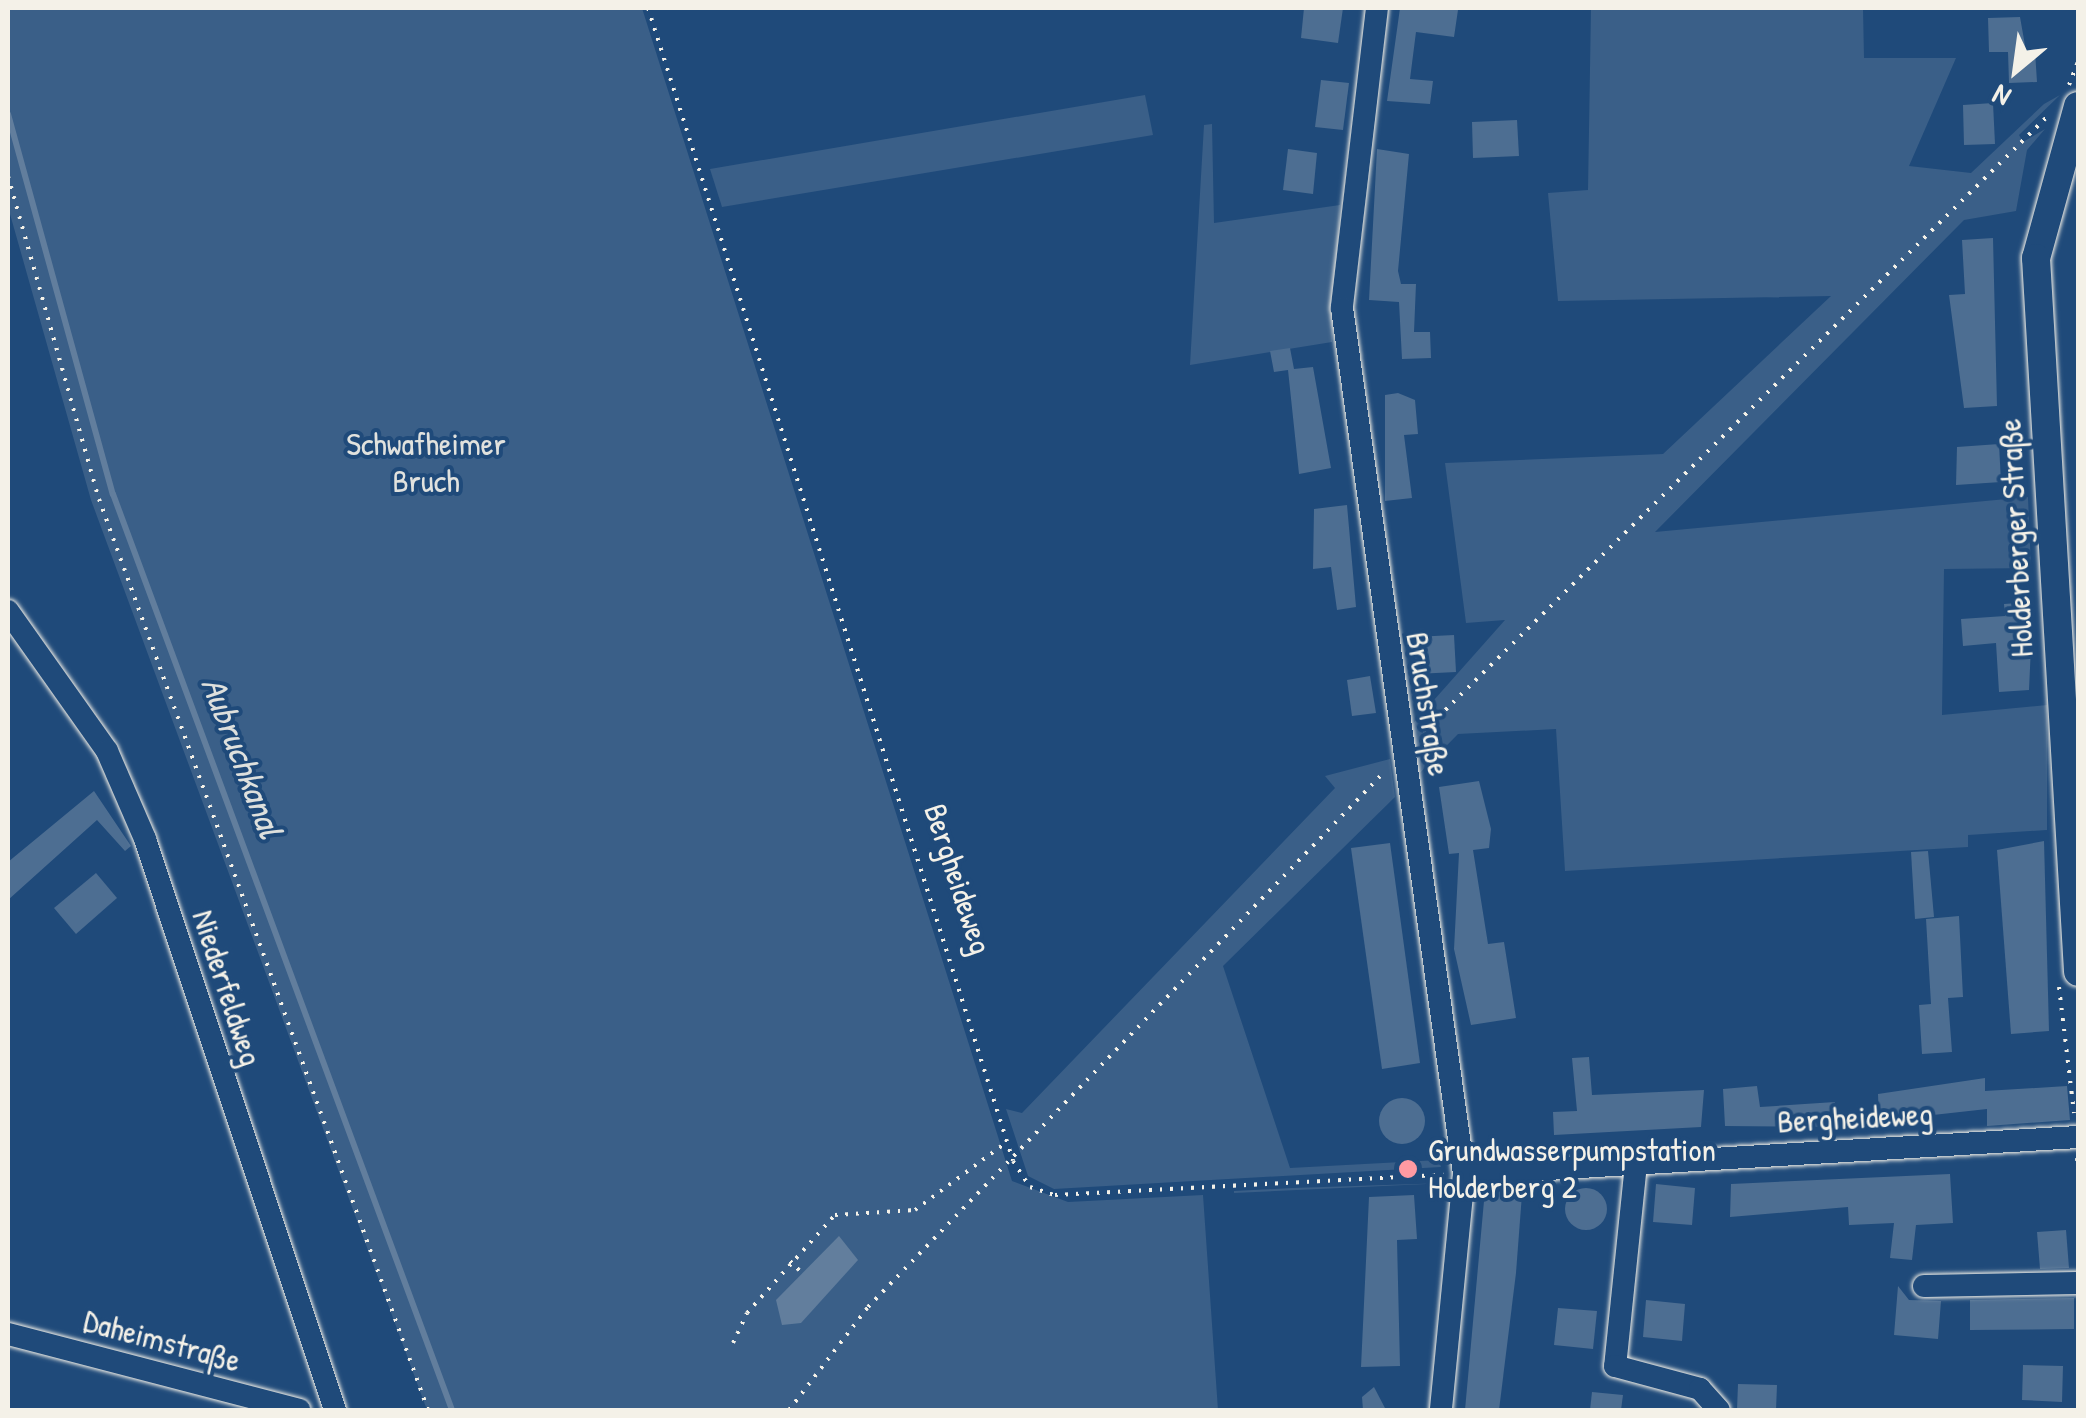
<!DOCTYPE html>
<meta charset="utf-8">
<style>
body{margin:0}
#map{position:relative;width:2086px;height:1418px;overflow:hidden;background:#1f4a7a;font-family:"Patrick Hand",sans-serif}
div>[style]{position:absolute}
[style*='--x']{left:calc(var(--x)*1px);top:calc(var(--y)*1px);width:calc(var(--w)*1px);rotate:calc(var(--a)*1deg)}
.green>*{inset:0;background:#3a5f88}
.water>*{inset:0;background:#627e9d}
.stream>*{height:6px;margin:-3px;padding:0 3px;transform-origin:3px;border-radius:3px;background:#627e9d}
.building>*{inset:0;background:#4d6e92}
.round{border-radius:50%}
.path>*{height:4px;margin-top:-2px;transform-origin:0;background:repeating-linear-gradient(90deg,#f4f1e8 0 2.5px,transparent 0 10.5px)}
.roads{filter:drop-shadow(0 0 2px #f4f1e8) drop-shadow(0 0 2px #f4f1e8)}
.minor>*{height:22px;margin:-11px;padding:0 11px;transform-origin:11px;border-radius:11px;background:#1f4a7a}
.major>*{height:28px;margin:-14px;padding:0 14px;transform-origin:14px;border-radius:14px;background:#1f4a7a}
.dots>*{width:28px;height:28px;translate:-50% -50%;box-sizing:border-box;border:5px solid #1f4a7a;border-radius:50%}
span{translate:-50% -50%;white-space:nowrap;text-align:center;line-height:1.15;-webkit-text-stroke:8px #1f4a7a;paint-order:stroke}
.park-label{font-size:32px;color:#e1e2de}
.street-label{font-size:32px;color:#f4f1e8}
.poi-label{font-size:32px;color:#f4f1e8}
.left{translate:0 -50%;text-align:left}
.water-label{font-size:35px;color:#dee0dd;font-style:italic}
.frame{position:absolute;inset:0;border:10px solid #f4f1e8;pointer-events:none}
.north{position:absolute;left:1966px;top:20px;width:100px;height:100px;-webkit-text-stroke:8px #1f4a7a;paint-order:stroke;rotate:209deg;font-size:28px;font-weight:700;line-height:40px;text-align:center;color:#f4f1e8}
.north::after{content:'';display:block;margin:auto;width:35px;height:45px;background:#f4f1e8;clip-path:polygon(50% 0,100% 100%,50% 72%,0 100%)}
</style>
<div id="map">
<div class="green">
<div style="clip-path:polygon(8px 8px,642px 8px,1012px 1181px,1068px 1202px,1203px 1195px,1218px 1410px,427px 1410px,91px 500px,8px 207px)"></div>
<div style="clip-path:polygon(1591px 8px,1863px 8px,1864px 58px,1956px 58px,1909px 166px,1971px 173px,2044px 104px,2060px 95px,2019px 135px,2023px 142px,2045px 129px,2027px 150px,2016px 211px,1964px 220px,1655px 532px,2028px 497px,2031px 568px,1944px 569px,1942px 715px,2047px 705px,2047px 830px,1968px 835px,1968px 847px,1565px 871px,1556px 729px,1458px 734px,1413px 780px,1410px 727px,1505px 620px,1466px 623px,1445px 463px,1663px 454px,1831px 296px,1558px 301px,1548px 193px,1588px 190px)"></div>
<div style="clip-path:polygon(1145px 95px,1153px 135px,722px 207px,710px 169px)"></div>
<div style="clip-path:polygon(1212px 124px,1214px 223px,1340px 205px,1332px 342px,1190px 365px,1204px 125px)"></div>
<div style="clip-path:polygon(1390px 759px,1395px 797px,1223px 966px,1290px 1168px,1439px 1160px,1441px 1167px,1054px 1189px,1028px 1176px,1006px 1109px,1022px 1113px,1335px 788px,1325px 776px)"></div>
<div style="clip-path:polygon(1448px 1183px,1234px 1193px,1234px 1191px,1292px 1188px)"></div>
</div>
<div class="water">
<div style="clip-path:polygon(839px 1236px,858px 1260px,801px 1323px,782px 1325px,776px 1300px)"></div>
</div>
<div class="stream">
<div style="--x:8;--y:114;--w:394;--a:74.6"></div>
<div style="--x:113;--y:494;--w:977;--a:69.69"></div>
</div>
<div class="building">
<div style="clip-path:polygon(1304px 8px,1343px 8px,1338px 43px,1301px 38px)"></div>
<div style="clip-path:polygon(1400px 8px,1458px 10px,1454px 37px,1416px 32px,1410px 79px,1433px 81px,1430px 104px,1387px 101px)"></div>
<div style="clip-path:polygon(2020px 17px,2026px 51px,2035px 51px,2037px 82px,2009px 83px,2008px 52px,1989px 52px,1988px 18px)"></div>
<div style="clip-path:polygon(1321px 80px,1349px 83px,1343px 130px,1315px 127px)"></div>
<div style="clip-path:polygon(1993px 103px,1995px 144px,1964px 145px,1963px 105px)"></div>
<div style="clip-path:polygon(1517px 120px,1519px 156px,1473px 158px,1472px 122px)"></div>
<div style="clip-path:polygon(1288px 149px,1317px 153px,1313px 194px,1283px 190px)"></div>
<div style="clip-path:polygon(1377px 149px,1409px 154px,1398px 271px,1401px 284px,1416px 284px,1414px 332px,1430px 332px,1431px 358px,1402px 359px,1399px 302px,1369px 300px)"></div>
<div style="clip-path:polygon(1993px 238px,1997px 406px,1964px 408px,1949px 295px,1965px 294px,1962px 240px)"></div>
<div style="clip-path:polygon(1290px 348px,1294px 369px,1313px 367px,1331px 468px,1299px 474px,1288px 370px,1274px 372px,1270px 351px)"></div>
<div style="clip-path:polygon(1398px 393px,1415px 400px,1418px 434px,1404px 435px,1412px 498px,1385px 501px,1385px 395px)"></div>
<div style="clip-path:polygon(1999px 444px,2001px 482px,1956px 485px,1957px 447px)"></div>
<div style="clip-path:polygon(1347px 505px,1356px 607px,1337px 610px,1331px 567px,1313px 569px,1314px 509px)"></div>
<div style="clip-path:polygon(2033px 602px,2029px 690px,1999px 692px,1996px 643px,1963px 646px,1961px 619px,2005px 616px,2004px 604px)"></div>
<div style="clip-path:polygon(1454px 635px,1456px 672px,1416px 674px,1414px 637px)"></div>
<div style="clip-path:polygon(1370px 676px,1376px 713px,1352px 716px,1347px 680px)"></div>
<div style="clip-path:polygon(1479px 781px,1491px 829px,1489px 848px,1473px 850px,1488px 944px,1504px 942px,1516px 1018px,1471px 1025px,1454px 949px,1459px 853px,1449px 854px,1439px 787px)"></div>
<div style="clip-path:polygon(94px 791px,131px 846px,125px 851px,97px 820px,8px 900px,8px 862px)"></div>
<div style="clip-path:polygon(2044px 841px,2049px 1031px,2011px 1034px,1997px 850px)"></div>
<div style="clip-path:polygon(1390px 843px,1420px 1063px,1382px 1069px,1351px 848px)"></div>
<div style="clip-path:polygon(1928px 851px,1934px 917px,1915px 919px,1911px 852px)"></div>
<div style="clip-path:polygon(96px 873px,117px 898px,76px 934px,54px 908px)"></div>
<div style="clip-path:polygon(1959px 916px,1963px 997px,1948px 998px,1952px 1052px,1922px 1054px,1919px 1005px,1931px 1004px,1926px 919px)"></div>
<div style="clip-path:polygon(1589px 1057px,1592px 1095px,1704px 1090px,1701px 1127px,1554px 1135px,1553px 1112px,1577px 1111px,1572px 1058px)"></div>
<div style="clip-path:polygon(1985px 1078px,1985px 1091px,2067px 1086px,2070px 1120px,1987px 1126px,1987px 1109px,1879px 1121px,1878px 1094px)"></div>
<div style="clip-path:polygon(1757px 1086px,1760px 1107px,1835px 1102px,1835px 1127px,1725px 1126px,1723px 1089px)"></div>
<div class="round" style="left:1379px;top:1098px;width:46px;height:46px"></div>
<div style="clip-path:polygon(1950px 1174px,1953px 1223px,1916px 1225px,1912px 1260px,1890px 1258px,1894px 1223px,1849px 1225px,1848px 1207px,1730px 1217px,1731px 1184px)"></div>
<div style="clip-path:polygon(1656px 1184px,1695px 1188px,1692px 1225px,1653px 1222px)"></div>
<div class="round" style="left:1565px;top:1188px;width:42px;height:42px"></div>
<div style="clip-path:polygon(1485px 1190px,1522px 1194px,1516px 1273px,1499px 1410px,1465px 1410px)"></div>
<div style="clip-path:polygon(1414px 1195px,1417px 1239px,1397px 1240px,1400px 1366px,1361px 1367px,1369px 1197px)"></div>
<div style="clip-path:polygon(2066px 1230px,2069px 1268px,2040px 1269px,2037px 1232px)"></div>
<div style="clip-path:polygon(1898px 1286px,1909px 1300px,1941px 1301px,1938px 1339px,1894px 1335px)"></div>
<div style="clip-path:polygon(2074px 1298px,2074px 1329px,1970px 1330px,1970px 1300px)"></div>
<div style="clip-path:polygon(1646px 1300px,1685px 1304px,1682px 1341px,1643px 1337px)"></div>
<div style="clip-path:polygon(1558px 1308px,1597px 1311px,1593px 1349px,1554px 1345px)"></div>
<div style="clip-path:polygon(2023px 1365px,2063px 1366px,2062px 1402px,2022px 1400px)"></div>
<div style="clip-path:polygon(1738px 1384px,1777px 1385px,1776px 1410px,1737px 1410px)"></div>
<div style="clip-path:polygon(1374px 1387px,1386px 1410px,1363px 1410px,1362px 1397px)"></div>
<div style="clip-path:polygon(1592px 1392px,1623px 1395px,1621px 1410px,1590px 1410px)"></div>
</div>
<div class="path">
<div style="--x:648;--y:8;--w:1209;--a:72.43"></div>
<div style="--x:1013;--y:1161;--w:31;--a:57"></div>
<div style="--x:1030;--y:1187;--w:26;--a:18"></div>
<div style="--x:1055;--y:1195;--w:389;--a:-3"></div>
<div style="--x:2069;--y:85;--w:26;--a:-69"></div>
<div style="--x:8;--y:176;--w:336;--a:74.3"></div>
<div style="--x:99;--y:499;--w:969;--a:70.14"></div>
<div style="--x:1423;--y:732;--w:880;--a:-44.59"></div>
<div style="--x:2059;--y:987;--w:127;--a:83.2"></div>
<div style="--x:2077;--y:1158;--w:12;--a:85"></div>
<div style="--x:790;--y:1261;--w:14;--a:45"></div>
<div style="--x:733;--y:1343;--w:33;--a:-65"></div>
<div style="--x:747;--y:1313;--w:132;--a:-48.1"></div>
<div style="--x:835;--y:1215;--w:80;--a:-3.6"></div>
<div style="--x:915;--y:1210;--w:114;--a:-36.5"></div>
<div style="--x:789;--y:1410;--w:130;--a:-52.5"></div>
<div style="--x:868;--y:1307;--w:745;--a:-46.03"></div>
</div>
<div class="roads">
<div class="minor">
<div style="--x:1377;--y:8;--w:302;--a:96.7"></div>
<div style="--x:1342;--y:308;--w:875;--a:81.98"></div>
<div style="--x:1464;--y:1174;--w:237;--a:95.6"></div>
<div style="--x:8;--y:611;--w:171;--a:54.7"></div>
<div style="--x:107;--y:751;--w:96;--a:66.6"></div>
<div style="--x:145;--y:839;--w:602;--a:71.6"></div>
<div style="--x:1636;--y:1164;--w:203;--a:95.9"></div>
<div style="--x:1615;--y:1366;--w:88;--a:15.1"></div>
<div style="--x:1700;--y:1389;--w:28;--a:48"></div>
<div style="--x:1464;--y:1174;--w:615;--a:-3.45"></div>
<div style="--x:1924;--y:1286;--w:154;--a:-1.1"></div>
<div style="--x:8;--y:1334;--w:301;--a:14.6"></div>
</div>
<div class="major">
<div style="--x:2078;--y:106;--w:158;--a:105.4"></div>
<div style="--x:2036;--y:258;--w:715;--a:86.63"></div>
</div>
</div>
<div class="dots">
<div style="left:1408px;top:1169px;background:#ff9aa2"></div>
</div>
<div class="park-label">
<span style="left:426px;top:463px">Schwafheimer<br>Bruch</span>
</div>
<div class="street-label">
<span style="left:2016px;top:538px;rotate:-93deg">Holderberger Straße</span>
<span style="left:1428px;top:704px;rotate:81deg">Bruchstraße</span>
<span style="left:958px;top:879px;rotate:72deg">Bergheideweg</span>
<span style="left:227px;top:988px;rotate:72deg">Niederfeldweg</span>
<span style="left:1855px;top:1118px;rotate:-3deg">Bergheideweg</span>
<span style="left:162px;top:1341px;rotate:15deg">Daheimstraße</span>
</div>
<div class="poi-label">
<span class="left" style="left:1428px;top:1169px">Grundwasserpumpstation<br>Holderberg 2</span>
</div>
<div class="water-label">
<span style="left:242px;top:757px;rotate:69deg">Aubruchkanal</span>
</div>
<div class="frame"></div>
<div class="north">N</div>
</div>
